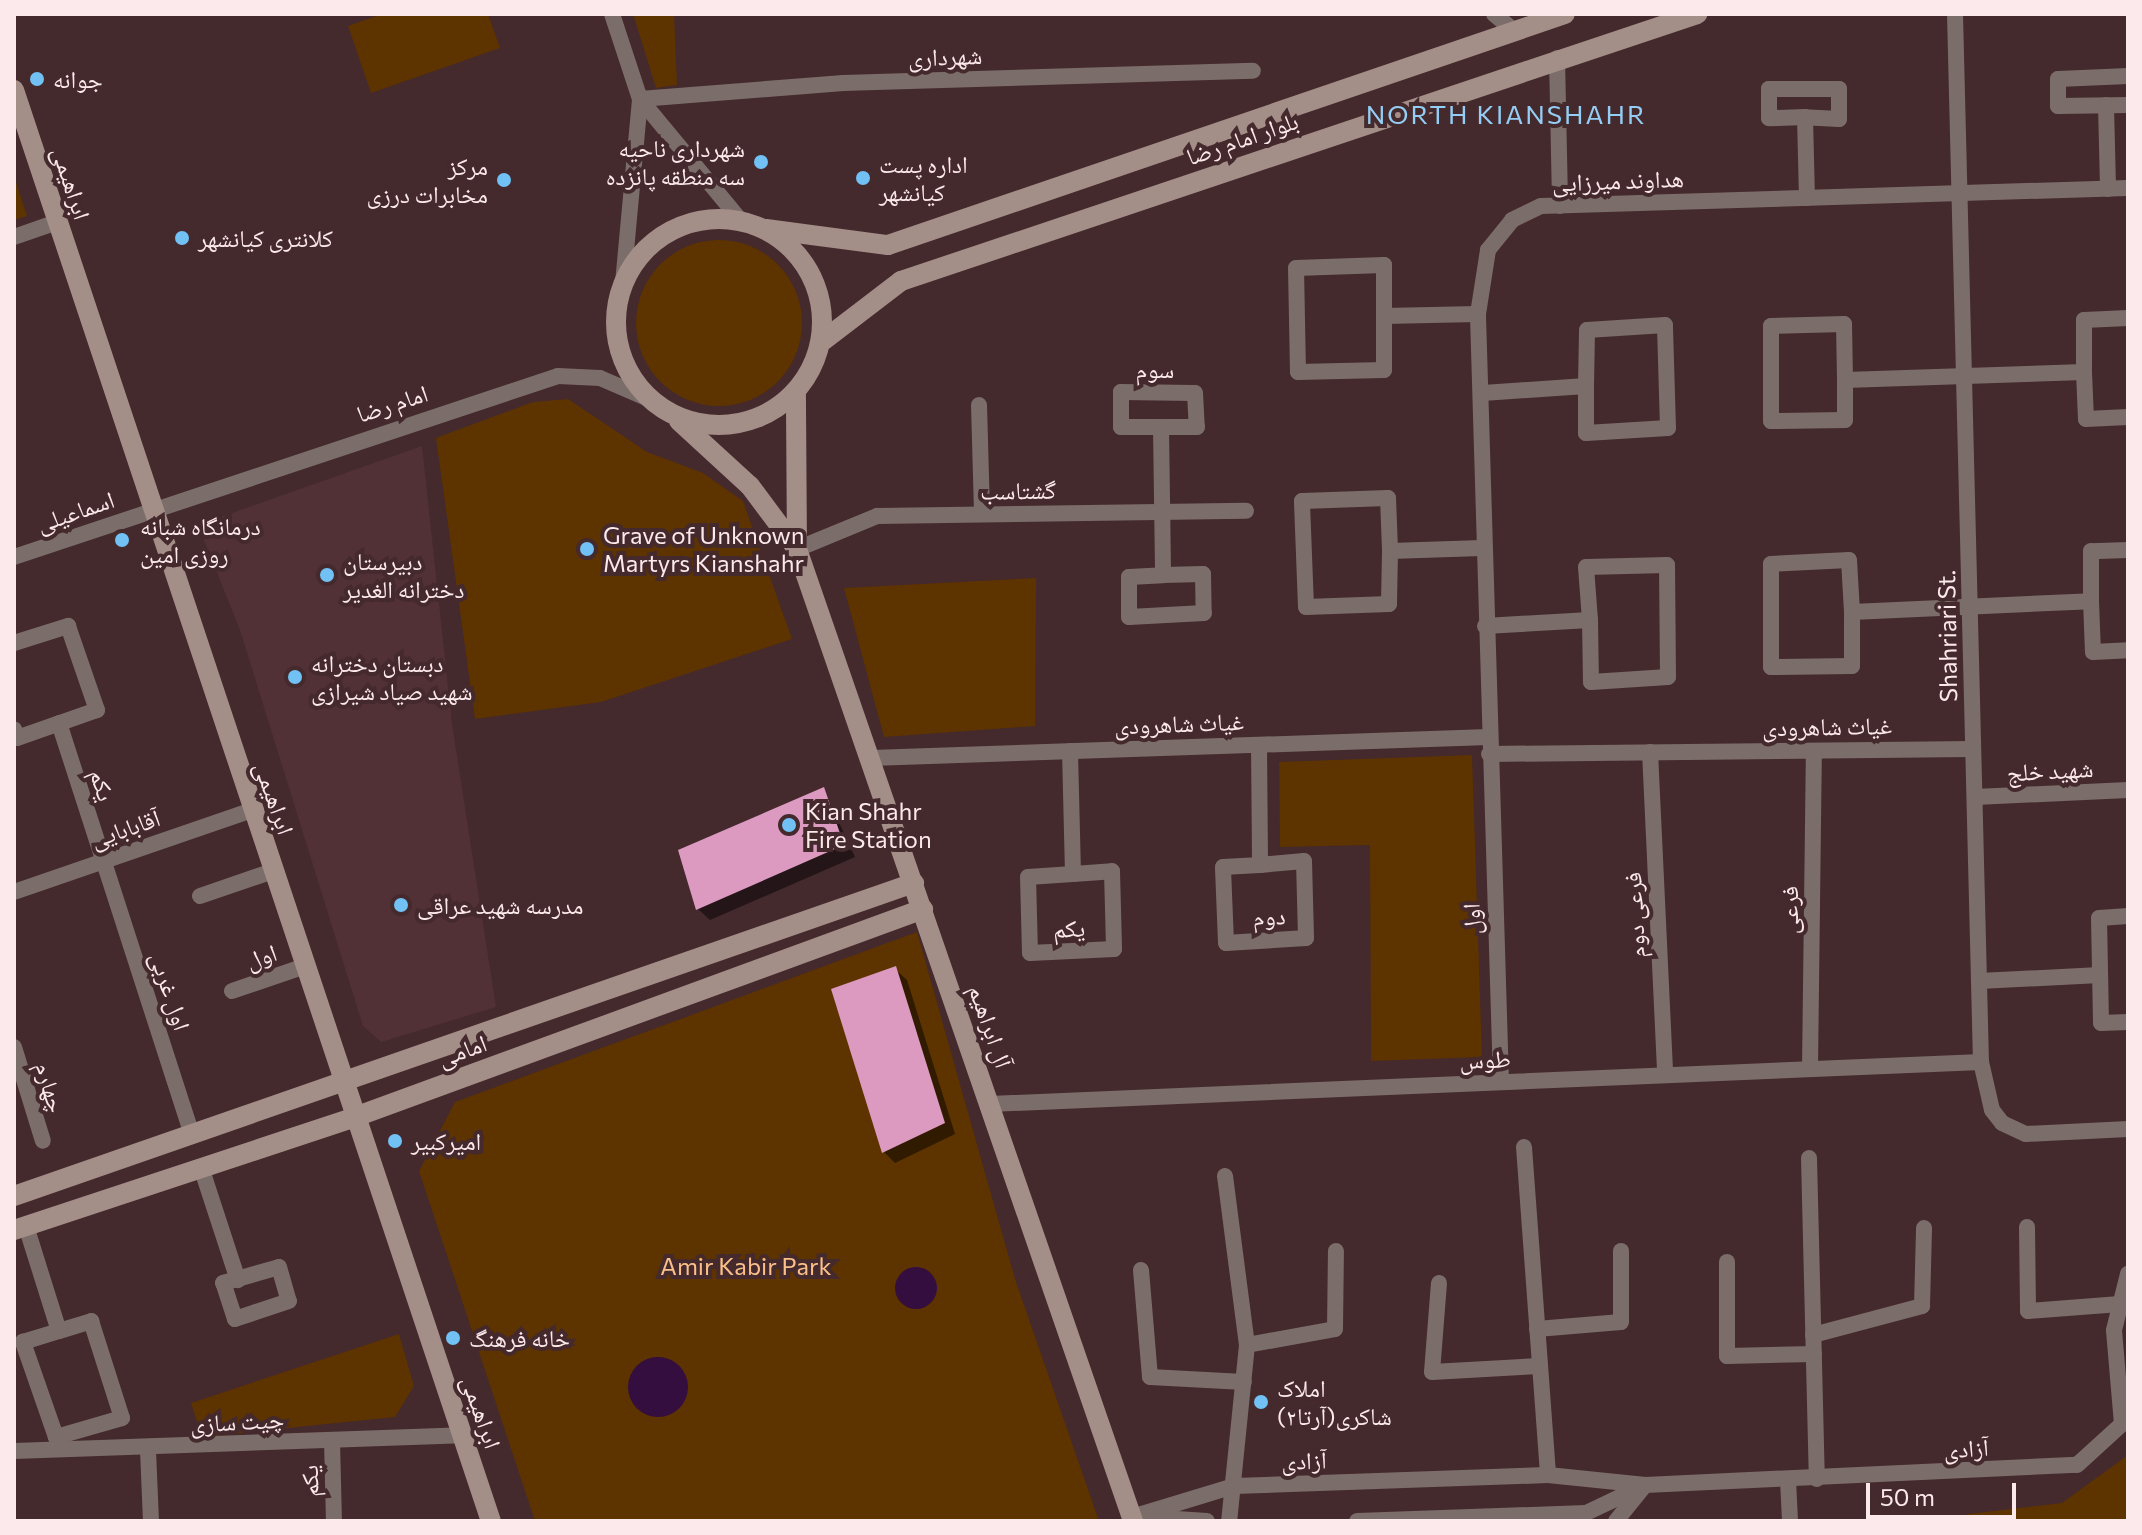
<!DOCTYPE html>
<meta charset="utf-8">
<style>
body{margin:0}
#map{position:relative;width:2142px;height:1535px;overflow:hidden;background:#44292d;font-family:Commissioner,"Noto Naskh Arabic",sans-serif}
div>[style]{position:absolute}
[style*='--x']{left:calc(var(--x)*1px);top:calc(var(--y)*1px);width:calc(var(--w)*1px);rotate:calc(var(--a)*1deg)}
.built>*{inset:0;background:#523136}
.green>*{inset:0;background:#5d3300}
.round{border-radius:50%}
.water>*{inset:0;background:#330e3e}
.shadow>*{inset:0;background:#0007}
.building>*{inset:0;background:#dc9ac0}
.street>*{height:16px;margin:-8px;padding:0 8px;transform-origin:8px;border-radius:8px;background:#7b6d69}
.secondary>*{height:20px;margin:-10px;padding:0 10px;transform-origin:10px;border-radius:10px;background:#a48e88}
.secondary>.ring{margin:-10px;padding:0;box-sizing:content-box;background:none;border:20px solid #a48e88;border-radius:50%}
.dots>*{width:22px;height:22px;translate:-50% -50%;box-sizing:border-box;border:4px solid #44292d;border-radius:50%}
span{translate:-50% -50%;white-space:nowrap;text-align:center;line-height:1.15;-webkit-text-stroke:8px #44292d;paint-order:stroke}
.street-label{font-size:24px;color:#fce9eb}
.poi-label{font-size:24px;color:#fce9eb}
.left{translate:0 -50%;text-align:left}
.right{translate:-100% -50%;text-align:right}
.park-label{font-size:24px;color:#fbc089}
.neighbourhood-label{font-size:26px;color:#95cef4;letter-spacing:2px}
.frame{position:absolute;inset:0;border:16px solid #fce9eb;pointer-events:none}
.scale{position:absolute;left:1866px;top:1483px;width:150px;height:36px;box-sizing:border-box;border:4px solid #fce9eb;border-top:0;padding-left:10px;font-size:24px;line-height:28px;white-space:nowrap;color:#fce9eb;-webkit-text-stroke:6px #44292d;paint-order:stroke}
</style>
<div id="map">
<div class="built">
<div style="clip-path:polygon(422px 446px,452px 724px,496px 1007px,381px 1042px,363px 1026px,240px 630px,198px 525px)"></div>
</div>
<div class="green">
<div style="clip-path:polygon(382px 14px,488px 14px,500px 48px,371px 93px,348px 26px)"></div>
<div style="clip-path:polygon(633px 14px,674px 14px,677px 85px,656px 88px)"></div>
<div style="clip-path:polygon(14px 176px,27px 216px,14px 220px)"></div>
<div class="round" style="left:636px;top:240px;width:166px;height:166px"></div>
<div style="clip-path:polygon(568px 399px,647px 452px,703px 473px,743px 501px,792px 639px,601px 702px,475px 719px,436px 438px,533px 402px)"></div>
<div style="clip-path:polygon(1036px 578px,1035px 726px,884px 737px,844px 588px)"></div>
<div style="clip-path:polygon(1472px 755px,1482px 1057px,1371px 1061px,1370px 845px,1280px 847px,1279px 762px)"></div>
<div style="clip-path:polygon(917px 932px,1015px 1279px,1099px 1521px,535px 1521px,419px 1171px,455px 1102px)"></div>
<div style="clip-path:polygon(399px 1334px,414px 1386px,395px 1417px,202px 1437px,191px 1403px)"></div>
<div style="clip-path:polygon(2128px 1455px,2128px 1521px,1968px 1521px,1968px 1514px,2062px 1503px)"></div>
</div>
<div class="water">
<div class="round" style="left:895px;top:1267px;width:42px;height:42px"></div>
<div class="round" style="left:628px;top:1357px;width:60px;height:60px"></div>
</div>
<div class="shadow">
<div style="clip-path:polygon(824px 790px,855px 857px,710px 920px,698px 909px)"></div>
<div style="clip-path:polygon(895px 969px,907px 980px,955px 1134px,895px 1163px,884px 1152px)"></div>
</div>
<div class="building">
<div style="clip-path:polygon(824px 787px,844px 845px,696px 910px,678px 850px)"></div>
<div style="clip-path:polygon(896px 966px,945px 1123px,882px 1153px,831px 989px)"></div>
</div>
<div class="street">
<div style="--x:612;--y:14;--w:89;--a:71.8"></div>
<div style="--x:640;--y:99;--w:204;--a:-4.5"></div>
<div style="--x:843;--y:83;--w:410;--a:-1.7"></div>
<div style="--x:1494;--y:14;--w:26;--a:40"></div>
<div style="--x:1955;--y:14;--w:1048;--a:88.58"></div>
<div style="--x:1981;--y:1062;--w:49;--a:77.1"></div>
<div style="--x:1992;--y:1110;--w:16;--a:52"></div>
<div style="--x:2002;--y:1123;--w:26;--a:25"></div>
<div style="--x:2026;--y:1134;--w:102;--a:-2.8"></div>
<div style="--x:1557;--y:58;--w:148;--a:88.8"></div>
<div style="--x:2128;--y:76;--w:70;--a:177.5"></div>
<div style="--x:2058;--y:79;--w:27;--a:90"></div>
<div style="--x:2058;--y:106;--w:70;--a:-0.8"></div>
<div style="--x:2106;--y:105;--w:84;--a:88.6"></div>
<div style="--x:1805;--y:117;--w:36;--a:178"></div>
<div style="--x:1769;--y:118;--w:29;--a:-90"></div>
<div style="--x:1769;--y:89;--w:70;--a:0"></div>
<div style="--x:1839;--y:89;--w:30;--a:90"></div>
<div style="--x:1839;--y:119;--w:34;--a:-177"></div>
<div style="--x:1805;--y:117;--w:81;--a:88.6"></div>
<div style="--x:14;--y:237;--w:46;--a:-19.2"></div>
<div style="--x:623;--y:283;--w:185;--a:-84.7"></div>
<div style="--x:640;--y:99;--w:157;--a:50.4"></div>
<div style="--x:1384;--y:316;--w:54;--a:90"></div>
<div style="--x:1384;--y:370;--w:86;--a:178.7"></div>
<div style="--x:1298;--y:372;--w:104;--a:-91.1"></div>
<div style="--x:1296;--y:268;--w:88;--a:-2"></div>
<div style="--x:1384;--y:265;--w:51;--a:90"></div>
<div style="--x:1384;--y:316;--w:94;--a:-1.2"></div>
<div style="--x:2128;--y:318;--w:44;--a:177.4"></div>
<div style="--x:2084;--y:320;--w:52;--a:90"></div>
<div style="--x:2084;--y:372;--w:47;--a:87.6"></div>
<div style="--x:2086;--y:419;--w:42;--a:-2.7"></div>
<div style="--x:1845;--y:380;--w:56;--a:-91"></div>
<div style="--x:1844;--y:324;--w:73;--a:178.4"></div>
<div style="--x:1771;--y:326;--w:95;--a:90"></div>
<div style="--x:1771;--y:421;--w:74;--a:-0.8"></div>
<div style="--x:1845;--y:420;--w:40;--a:-90"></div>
<div style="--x:1845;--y:380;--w:239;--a:-1.9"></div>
<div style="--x:1483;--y:393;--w:103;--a:-3.9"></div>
<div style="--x:1586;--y:386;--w:47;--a:90"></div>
<div style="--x:1586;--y:433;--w:82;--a:-3.5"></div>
<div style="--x:1668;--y:428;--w:103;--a:-91.7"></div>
<div style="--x:1665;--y:325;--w:78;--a:176.3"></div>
<div style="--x:1587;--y:330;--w:56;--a:91"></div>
<div style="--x:979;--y:405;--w:109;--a:88.4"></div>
<div style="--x:1161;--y:427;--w:40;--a:180"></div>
<div style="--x:1121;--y:427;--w:35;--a:-90"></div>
<div style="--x:1121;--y:392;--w:74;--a:0.8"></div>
<div style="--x:1195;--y:393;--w:34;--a:87"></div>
<div style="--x:1197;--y:427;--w:36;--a:180"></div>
<div style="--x:1161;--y:427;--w:148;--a:89.2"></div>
<div style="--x:1163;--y:575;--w:40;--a:-1.4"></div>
<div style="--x:1203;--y:574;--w:39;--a:89"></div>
<div style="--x:1204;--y:613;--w:75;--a:176.9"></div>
<div style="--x:1129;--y:617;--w:40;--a:-90"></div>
<div style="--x:1129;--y:577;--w:34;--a:-3"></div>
<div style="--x:797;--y:549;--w:87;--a:-22.4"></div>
<div style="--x:877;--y:516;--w:369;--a:-0.8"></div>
<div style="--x:2128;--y:550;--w:37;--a:178"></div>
<div style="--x:2091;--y:551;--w:50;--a:90"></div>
<div style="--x:2091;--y:601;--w:51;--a:87.8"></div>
<div style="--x:2093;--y:652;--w:35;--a:-3"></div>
<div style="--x:1390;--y:551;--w:53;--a:91.1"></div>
<div style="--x:1389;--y:604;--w:83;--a:177.9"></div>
<div style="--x:1306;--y:607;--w:106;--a:-92.2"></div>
<div style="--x:1302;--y:501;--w:86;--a:-2"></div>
<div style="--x:1388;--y:498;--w:53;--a:87.8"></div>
<div style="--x:1390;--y:551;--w:92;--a:-1.9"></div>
<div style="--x:14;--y:557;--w:573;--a:-18.4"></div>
<div style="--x:558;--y:376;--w:42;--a:2.7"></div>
<div style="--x:600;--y:378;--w:56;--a:23.3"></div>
<div style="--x:1852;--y:612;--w:52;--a:-93.3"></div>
<div style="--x:1849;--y:560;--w:78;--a:177.1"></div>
<div style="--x:1771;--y:564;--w:103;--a:90"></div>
<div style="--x:1771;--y:667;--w:81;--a:-0.7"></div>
<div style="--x:1852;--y:666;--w:54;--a:-90"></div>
<div style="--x:1852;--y:612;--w:239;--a:-2.6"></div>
<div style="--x:1485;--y:626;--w:105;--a:-3.3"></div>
<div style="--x:1590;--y:620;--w:62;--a:89.1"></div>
<div style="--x:1591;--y:682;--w:77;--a:-3.7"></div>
<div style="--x:1668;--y:677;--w:112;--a:-90.5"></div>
<div style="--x:1667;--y:565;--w:81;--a:178.6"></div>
<div style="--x:1586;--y:567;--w:53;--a:85.7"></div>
<div style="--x:14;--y:643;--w:57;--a:-17.5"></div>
<div style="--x:68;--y:626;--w:89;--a:71"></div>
<div style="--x:97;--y:710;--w:85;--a:160.7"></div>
<div style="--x:17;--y:738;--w:9;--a:-108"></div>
<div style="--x:59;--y:723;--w:433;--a:72.1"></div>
<div style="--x:1259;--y:745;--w:120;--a:89.5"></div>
<div style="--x:1260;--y:865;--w:44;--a:-5.2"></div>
<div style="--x:1304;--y:861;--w:77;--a:88.5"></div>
<div style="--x:1306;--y:938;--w:80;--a:176.4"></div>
<div style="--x:1226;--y:943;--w:76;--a:-92.3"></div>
<div style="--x:1223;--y:867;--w:37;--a:-3"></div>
<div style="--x:1070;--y:751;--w:123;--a:88.6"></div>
<div style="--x:1073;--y:874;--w:39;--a:-4"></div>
<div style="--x:1112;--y:871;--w:78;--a:88.5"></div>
<div style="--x:1114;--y:949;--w:84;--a:177.3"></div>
<div style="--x:1030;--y:953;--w:76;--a:-91.5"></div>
<div style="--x:1028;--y:877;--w:45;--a:-3.8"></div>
<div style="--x:1650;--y:752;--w:323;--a:87.3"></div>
<div style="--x:1489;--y:754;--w:484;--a:-0.6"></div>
<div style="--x:871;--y:758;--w:618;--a:-1.95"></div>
<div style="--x:1975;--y:797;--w:153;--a:-2.6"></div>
<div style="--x:14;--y:892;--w:252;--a:-19"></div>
<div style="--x:200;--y:896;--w:77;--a:-18.9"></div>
<div style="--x:2128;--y:916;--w:29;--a:176"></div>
<div style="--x:2099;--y:918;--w:105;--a:88.9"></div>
<div style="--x:2101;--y:1023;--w:27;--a:-2"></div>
<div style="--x:1979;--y:981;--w:121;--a:-2.8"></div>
<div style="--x:232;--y:991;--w:77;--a:-18.9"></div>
<div style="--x:14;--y:1047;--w:98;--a:72.9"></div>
<div style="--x:1810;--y:1069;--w:318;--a:-89.3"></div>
<div style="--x:1501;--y:1082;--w:768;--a:-91.72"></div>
<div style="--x:1478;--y:314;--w:65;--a:-81.1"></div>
<div style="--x:1488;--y:250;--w:38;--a:-51"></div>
<div style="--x:1512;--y:220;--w:32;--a:-26"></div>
<div style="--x:1541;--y:206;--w:587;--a:-1.76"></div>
<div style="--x:990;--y:1104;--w:992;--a:-2.43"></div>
<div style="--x:1524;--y:1147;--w:329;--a:85.8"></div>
<div style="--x:1809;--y:1158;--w:321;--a:88.6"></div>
<div style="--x:201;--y:1167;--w:119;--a:71.9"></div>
<div style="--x:1225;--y:1176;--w:170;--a:82.6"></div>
<div style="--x:1247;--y:1345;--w:177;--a:95.8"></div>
<div style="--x:26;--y:1226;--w:110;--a:72.6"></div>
<div style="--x:59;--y:1331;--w:34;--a:-17"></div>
<div style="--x:91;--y:1321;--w:102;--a:72.3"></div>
<div style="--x:122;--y:1418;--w:69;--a:163.9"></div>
<div style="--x:56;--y:1437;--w:101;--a:-109.2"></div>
<div style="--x:23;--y:1342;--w:38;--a:-17"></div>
<div style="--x:2027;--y:1227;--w:84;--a:89.3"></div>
<div style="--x:2028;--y:1311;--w:92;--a:-4.4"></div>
<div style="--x:1727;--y:1262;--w:94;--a:90"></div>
<div style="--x:1727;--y:1356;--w:87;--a:-1.3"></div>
<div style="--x:279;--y:1267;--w:35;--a:74"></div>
<div style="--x:289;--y:1301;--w:57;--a:161.6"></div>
<div style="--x:235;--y:1319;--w:38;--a:-108"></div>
<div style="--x:223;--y:1283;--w:58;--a:-15.9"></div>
<div style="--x:1141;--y:1270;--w:107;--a:85.2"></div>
<div style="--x:1150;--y:1377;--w:94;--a:3"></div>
<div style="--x:1439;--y:1283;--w:89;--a:94.5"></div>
<div style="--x:1432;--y:1372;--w:108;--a:-3.2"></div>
<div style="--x:1537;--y:1329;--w:84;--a:-4.8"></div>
<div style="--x:1621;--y:1322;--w:71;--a:-90"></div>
<div style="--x:1813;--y:1335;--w:113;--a:-14.9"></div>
<div style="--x:1922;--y:1306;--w:78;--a:-88.5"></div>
<div style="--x:1247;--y:1345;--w:89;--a:-10.3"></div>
<div style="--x:1335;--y:1329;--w:78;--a:-89.3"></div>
<div style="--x:332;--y:1441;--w:80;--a:88.6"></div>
<div style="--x:148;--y:1450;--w:71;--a:87.6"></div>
<div style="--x:14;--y:1451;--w:448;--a:-2"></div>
<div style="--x:1788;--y:1480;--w:41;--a:87.2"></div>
<div style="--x:1132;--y:1517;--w:107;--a:-16.9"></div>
<div style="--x:1234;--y:1486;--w:314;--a:-2"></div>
<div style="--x:1548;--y:1475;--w:98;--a:5.9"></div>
<div style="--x:1645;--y:1485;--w:65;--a:154.6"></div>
<div style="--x:1586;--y:1513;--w:229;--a:178"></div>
<div style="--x:1146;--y:1517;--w:61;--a:3.8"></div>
<div style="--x:1616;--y:1521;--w:46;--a:-51.1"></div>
<div style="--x:1645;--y:1485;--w:432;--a:-2.7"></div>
<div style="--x:2077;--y:1465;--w:61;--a:-42.3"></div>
<div style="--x:2122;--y:1424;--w:94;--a:-94.9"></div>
<div style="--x:2114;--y:1330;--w:58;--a:-76"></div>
</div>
<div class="secondary">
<div style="--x:14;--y:90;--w:1508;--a:71.57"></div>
<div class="ring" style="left:616px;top:219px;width:186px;height:186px"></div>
<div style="--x:766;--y:229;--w:123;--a:7.5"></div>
<div style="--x:888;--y:245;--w:715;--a:-18.84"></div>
<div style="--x:820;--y:343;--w:102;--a:-37.4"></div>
<div style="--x:901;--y:281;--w:840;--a:-18.54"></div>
<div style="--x:679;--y:421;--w:96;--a:42.5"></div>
<div style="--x:750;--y:486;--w:79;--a:53.3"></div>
<div style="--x:797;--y:549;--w:158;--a:-90.4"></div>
<div style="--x:797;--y:549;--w:1028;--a:70.93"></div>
<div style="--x:14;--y:1196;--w:953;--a:-19.18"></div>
<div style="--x:14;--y:1230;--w:359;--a:-18.3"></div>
<div style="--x:355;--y:1117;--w:605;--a:-20.11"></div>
</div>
<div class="dots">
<div style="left:37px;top:79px;background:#71c1f4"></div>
<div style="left:761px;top:162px;background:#71c1f4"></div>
<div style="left:863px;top:178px;background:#71c1f4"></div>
<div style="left:504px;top:180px;background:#71c1f4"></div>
<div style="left:182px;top:238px;background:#71c1f4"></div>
<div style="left:122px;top:540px;background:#71c1f4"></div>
<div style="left:587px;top:549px;background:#71c1f4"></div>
<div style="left:327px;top:575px;background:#71c1f4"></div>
<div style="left:295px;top:677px;background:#71c1f4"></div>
<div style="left:789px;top:825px;background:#71c1f4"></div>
<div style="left:401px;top:905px;background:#71c1f4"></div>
<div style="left:395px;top:1141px;background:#71c1f4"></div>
<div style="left:453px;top:1338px;background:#71c1f4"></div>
<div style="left:1261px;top:1402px;background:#71c1f4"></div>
</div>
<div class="street-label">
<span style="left:945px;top:56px;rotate:-2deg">شهرداری</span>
<span style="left:1242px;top:138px;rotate:-19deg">بلوار امام رضا</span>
<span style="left:1618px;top:180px;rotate:-2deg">هداوند میرزایی</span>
<span style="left:72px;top:183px;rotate:72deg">ابراهیمی</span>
<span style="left:1155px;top:369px">سوم</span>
<span style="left:392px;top:403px;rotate:-18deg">امام رضا</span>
<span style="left:1018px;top:490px;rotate:-1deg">گشتاسب</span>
<span style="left:75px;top:511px;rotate:-19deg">اسماعیلی</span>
<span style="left:1947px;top:636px;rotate:-91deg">Shahriari St.</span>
<span style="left:1179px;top:723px;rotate:-2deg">غیاث شاهرودی</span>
<span style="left:1827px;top:726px;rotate:-1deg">غیاث شاهرودی</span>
<span style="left:2050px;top:770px;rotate:-3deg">شهید خلج</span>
<span style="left:103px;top:785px;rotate:73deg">یکم</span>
<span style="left:275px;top:798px;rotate:71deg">ابراهیمی</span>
<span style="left:125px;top:828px;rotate:-19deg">آقابابایی</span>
<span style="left:1789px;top:910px;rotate:-90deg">فرعی</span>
<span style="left:1634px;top:915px;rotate:-93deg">فرعی دوم</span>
<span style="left:1269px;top:916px;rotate:-3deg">دوم</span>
<span style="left:1471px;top:919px;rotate:-92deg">اول</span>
<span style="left:1069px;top:928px;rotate:-3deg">یکم</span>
<span style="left:261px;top:956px;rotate:-19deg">اول</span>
<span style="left:171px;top:991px;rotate:72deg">اول غربی</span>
<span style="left:991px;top:1026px;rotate:71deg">آل ابراهیم</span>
<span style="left:462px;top:1050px;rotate:-20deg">امامی</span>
<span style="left:1485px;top:1059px;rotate:-2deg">طوس</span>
<span style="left:51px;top:1087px;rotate:73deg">چهارم</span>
<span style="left:482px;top:1412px;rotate:71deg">ابراهیمی</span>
<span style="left:237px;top:1421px;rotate:-3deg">چیت سازی</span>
<span style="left:1966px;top:1448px;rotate:-4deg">آزادی</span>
<span style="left:1304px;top:1460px;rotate:-2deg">آزادی</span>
<span style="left:309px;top:1481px;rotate:-91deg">یکم</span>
</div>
<div class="poi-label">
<span class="left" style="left:53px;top:79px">جوانه</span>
<span class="right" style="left:745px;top:162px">شهرداری ناحیه<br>سه منطقه پانزده</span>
<span class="left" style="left:879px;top:178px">اداره پست<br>کیانشهر</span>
<span class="right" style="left:488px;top:180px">مرکز<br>مخابرات درزی</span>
<span class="left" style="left:198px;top:238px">کلانتری کیانشهر</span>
<span class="left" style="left:140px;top:540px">درمانگاه شبانه<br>روزی امین</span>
<span class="left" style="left:603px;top:549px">Grave of Unknown<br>Martyrs Kianshahr</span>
<span class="left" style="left:343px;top:575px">دبیرستان<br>دخترانه الغدیر</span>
<span class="left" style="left:311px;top:677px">دبستان دخترانه<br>شهید صیاد شیرازی</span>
<span class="left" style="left:805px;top:825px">Kian Shahr<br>Fire Station</span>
<span class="left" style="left:417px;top:905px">مدرسه شهید عراقی</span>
<span class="left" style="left:411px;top:1141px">امیرکبیر</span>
<span class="left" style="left:469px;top:1338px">خانه فرهنگ</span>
<span class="left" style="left:1277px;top:1402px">املاک<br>شاکری(آرتا۲)</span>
</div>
<div class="park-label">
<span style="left:746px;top:1266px">Amir Kabir Park</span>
</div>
<div class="neighbourhood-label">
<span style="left:1506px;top:114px">NORTH KIANSHAHR</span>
</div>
<div class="frame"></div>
<div class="scale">50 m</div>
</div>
